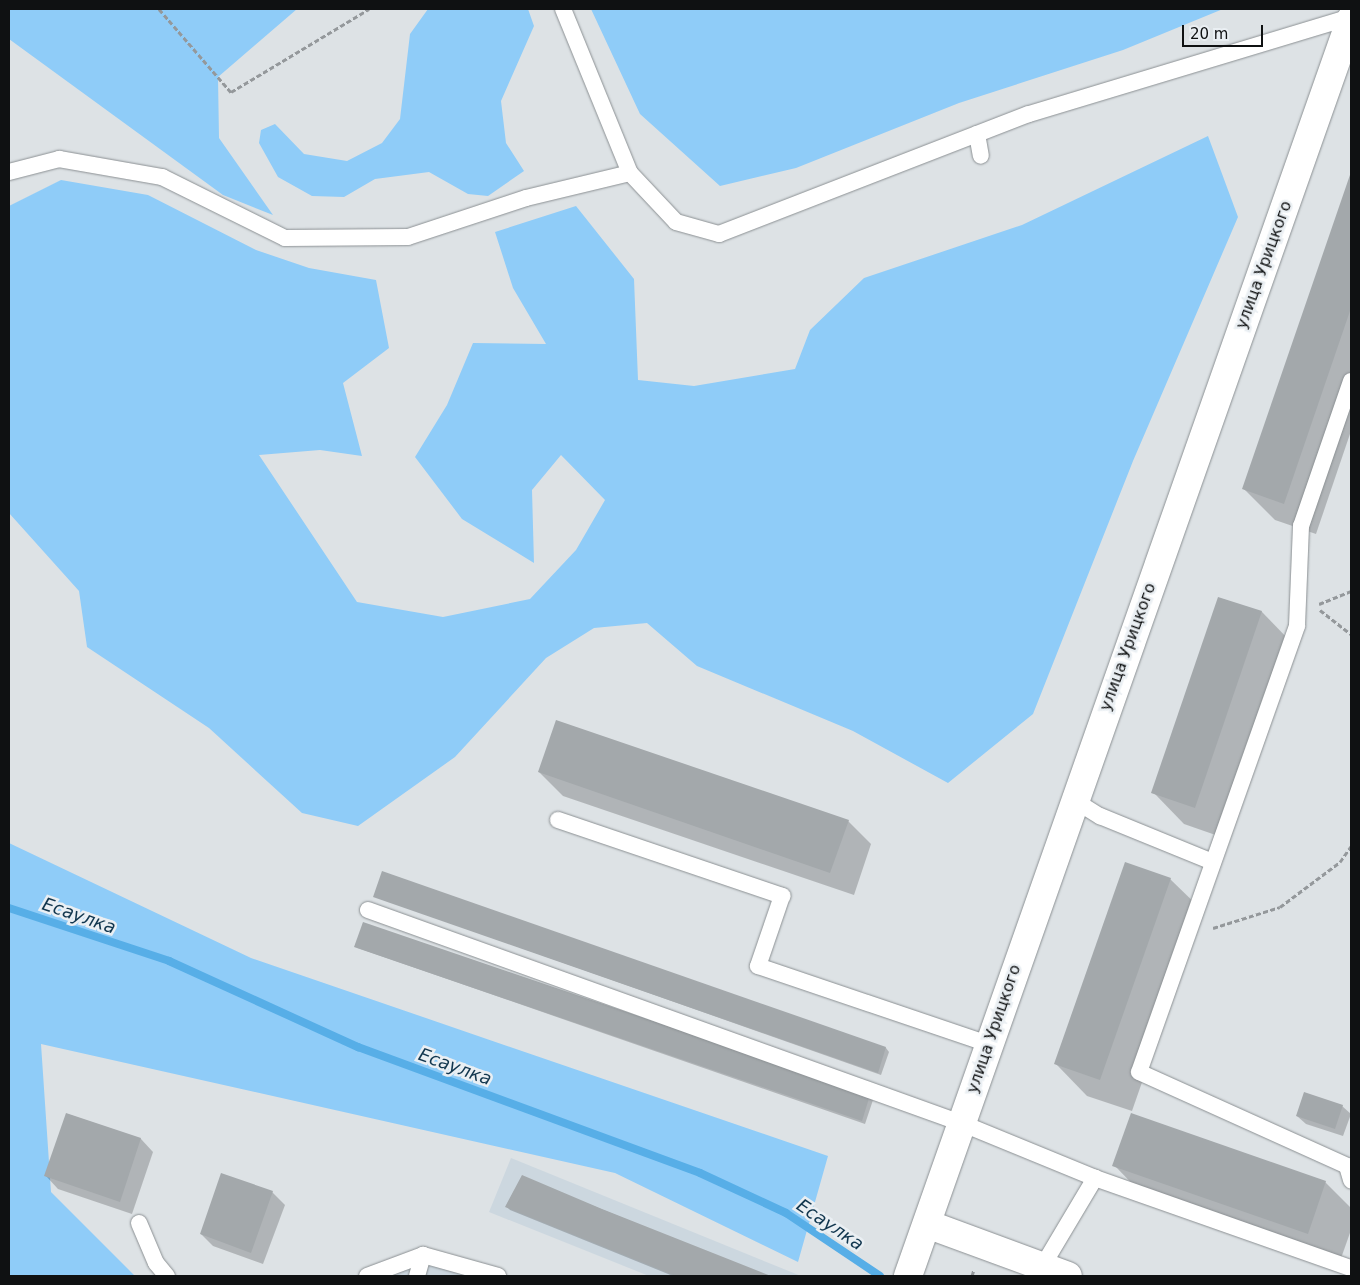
<!DOCTYPE html>
<meta charset="utf-8">
<style>
body{margin:0}
#map{position:relative;width:1360px;height:1285px;overflow:hidden;background:#dde2e5;font-family:"DejaVu Sans",sans-serif}
div>[style]{position:absolute}
[style*='--x']{left:calc(var(--x)*1px);top:calc(var(--y)*1px);width:calc(var(--w)*1px);rotate:calc(var(--a)*1deg)}
.built>*{inset:0;background:#ccd7df}
.green>*{inset:0;background:#8fccf8}
.shadow>*{inset:0;background:#0003}
.stream>*{height:8px;margin:-4px;padding:0 4px;transform-origin:4px;border-radius:4px;background:#57aee7}
.building>*{inset:0;background:#a3a8ab}
.path>*{height:3px;margin-top:-1.5px;transform-origin:0;background:repeating-linear-gradient(90deg,#94989b 0 5px,transparent 0 7.5px)}
.roads{filter:drop-shadow(0 0 1px #8b9093) drop-shadow(0 0 1px #8b9093)}
.service>*{height:16px;margin:-8px;padding:0 8px;transform-origin:8px;border-radius:8px;background:#fff}
.tertiary>*{height:28px;margin:-14px;padding:0 14px;transform-origin:14px;border-radius:14px;background:#fff}
span{translate:-50% -50%;white-space:nowrap;text-align:center;line-height:1.15;-webkit-text-stroke:5px #eaeff3;paint-order:stroke}
.street-label{font-size:16px;color:#0f1112}
.water-label{font-size:18px;color:#11364e;font-style:italic}
.frame{position:absolute;inset:0;border:10px solid #0f1112;pointer-events:none}
.scale{position:absolute;left:1182px;top:25px;width:81px;height:22px;box-sizing:border-box;border:2px solid #0f1112;border-top:0;padding-left:6px;font-size:15px;line-height:18px;white-space:nowrap;color:#0f1112;-webkit-text-stroke:4px #eaeff3;paint-order:stroke}
</style>
<div id="map">
<div class="built">
<div style="clip-path:polygon(511px 1158px,801px 1276px,649px 1276px,489px 1212px)"></div>
<div style="clip-path:polygon(428px 1263px,467px 1276px,378px 1276px)"></div>
</div>
<div class="green">
<div style="clip-path:polygon(9px 9px,297px 9px,218px 77px,219px 138px,273px 215px,223px 195px,9px 39px)"></div>
<div style="clip-path:polygon(428px 9px,528px 9px,534px 26px,501px 101px,506px 143px,524px 171px,488px 196px,468px 194px,429px 172px,375px 179px,344px 197px,312px 196px,278px 177px,259px 143px,261px 130px,275px 124px,304px 154px,347px 161px,382px 143px,400px 119px,410px 34px)"></div>
<div style="clip-path:polygon(591px 9px,1223px 9px,1123px 50px,959px 103px,796px 168px,720px 186px,640px 114px)"></div>
<div style="clip-path:polygon(1208px 136px,1238px 217px,1133px 461px,1033px 714px,948px 783px,853px 731px,697px 666px,647px 623px,594px 628px,546px 658px,455px 757px,358px 826px,302px 813px,209px 728px,87px 647px,79px 591px,9px 513px,9px 206px,61px 180px,148px 195px,256px 250px,309px 268px,376px 280px,389px 348px,343px 383px,362px 456px,320px 450px,259px 455px,357px 602px,443px 617px,530px 599px,576px 550px,605px 500px,561px 455px,532px 490px,534px 563px,462px 519px,415px 457px,447px 405px,473px 343px,546px 344px,513px 288px,495px 232px,576px 206px,634px 279px,638px 380px,694px 386px,795px 369px,810px 330px,864px 278px,1022px 225px)"></div>
<div style="clip-path:polygon(9px 843px,251px 958px,828px 1156px,798px 1262px,615px 1173px,41px 1044px,51px 1192px,135px 1276px,9px 1276px)"></div>
</div>
<div class="shadow">
<div style="clip-path:polygon(1351px 175px,1351px 431px,1316px 534px,1275px 520px,1244px 489px)"></div>
<div style="clip-path:polygon(1219px 598px,1262px 612px,1293px 644px,1227px 839px,1184px 824px,1153px 792px)"></div>
<div style="clip-path:polygon(539px 772px,848px 821px,871px 844px,854px 895px,563px 796px)"></div>
<div style="clip-path:polygon(1170px 879px,1202px 910px,1132px 1111px,1087px 1096px,1056px 1064px)"></div>
<div style="clip-path:polygon(374px 896px,886px 1048px,889px 1052px,881px 1075px)"></div>
<div style="clip-path:polygon(355px 947px,870px 1096px,873px 1100px,865px 1124px)"></div>
<div style="clip-path:polygon(1342px 1106px,1351px 1114px,1343px 1136px,1306px 1124px,1297px 1116px)"></div>
<div style="clip-path:polygon(67px 1114px,141px 1139px,153px 1152px,132px 1214px,58px 1189px,46px 1176px)"></div>
<div style="clip-path:polygon(1114px 1165px,1325px 1182px,1351px 1208px,1351px 1230px,1339px 1264px,1145px 1197px)"></div>
<div style="clip-path:polygon(522px 1177px,766px 1276px,673px 1276px,510px 1210px,506px 1206px)"></div>
<div style="clip-path:polygon(272px 1192px,285px 1205px,263px 1264px,213px 1246px,201px 1234px)"></div>
</div>
<div class="stream">
<div style="--x:9;--y:908;--w:169;--a:18.3"></div>
<div style="--x:169;--y:961;--w:208;--a:24.5"></div>
<div style="--x:358;--y:1047;--w:364;--a:20.2"></div>
<div style="--x:700;--y:1173;--w:95;--a:24.9"></div>
<div style="--x:786;--y:1213;--w:113;--a:33.8"></div>
</div>
<div class="building">
<div style="clip-path:polygon(1351px 172px,1351px 308px,1284px 504px,1242px 489px)"></div>
<div style="clip-path:polygon(1218px 597px,1262px 611px,1195px 808px,1151px 793px)"></div>
<div style="clip-path:polygon(556px 720px,849px 820px,830px 873px,538px 772px)"></div>
<div style="clip-path:polygon(1125px 862px,1171px 878px,1100px 1080px,1054px 1064px)"></div>
<div style="clip-path:polygon(382px 871px,886px 1047px,878px 1073px,373px 897px)"></div>
<div style="clip-path:polygon(363px 922px,870px 1095px,862px 1121px,354px 947px)"></div>
<div style="clip-path:polygon(1304px 1092px,1343px 1105px,1335px 1129px,1296px 1116px)"></div>
<div style="clip-path:polygon(66px 1113px,141px 1138px,120px 1202px,44px 1176px)"></div>
<div style="clip-path:polygon(1131px 1113px,1326px 1181px,1308px 1234px,1112px 1166px)"></div>
<div style="clip-path:polygon(221px 1173px,273px 1191px,251px 1253px,200px 1234px)"></div>
<div style="clip-path:polygon(522px 1175px,602px 1209px,771px 1276px,676px 1276px,505px 1207px)"></div>
</div>
<div class="path">
<div style="--x:159;--y:9;--w:110;--a:49.1"></div>
<div style="--x:231;--y:92;--w:161;--a:-31"></div>
<div style="--x:1319;--y:604;--w:35;--a:-22"></div>
<div style="--x:1320;--y:610;--w:39;--a:38"></div>
<div style="--x:1213;--y:928;--w:70;--a:-17.4"></div>
<div style="--x:1280;--y:907;--w:75;--a:-36.9"></div>
<div style="--x:1340;--y:862;--w:19;--a:-55"></div>
<div style="--x:972;--y:1276;--w:7;--a:-74"></div>
</div>
<div class="roads">
<div class="service">
<div style="--x:563;--y:9;--w:177;--a:67.8"></div>
<div style="--x:630;--y:173;--w:67;--a:46.8"></div>
<div style="--x:676;--y:222;--w:45;--a:15.6"></div>
<div style="--x:719;--y:234;--w:332;--a:-21.2"></div>
<div style="--x:1029;--y:114;--w:336;--a:-16.8"></div>
<div style="--x:977;--y:134;--w:22;--a:80"></div>
<div style="--x:9;--y:172;--w:52;--a:-14.6"></div>
<div style="--x:59;--y:159;--w:105;--a:9.9"></div>
<div style="--x:162;--y:177;--w:137;--a:26.4"></div>
<div style="--x:285;--y:238;--w:123;--a:-0.5"></div>
<div style="--x:408;--y:237;--w:124;--a:-18.3"></div>
<div style="--x:526;--y:198;--w:107;--a:-13.5"></div>
<div style="--x:1351;--y:381;--w:153;--a:109"></div>
<div style="--x:1301;--y:526;--w:100;--a:92.3"></div>
<div style="--x:1297;--y:626;--w:473;--a:109.5"></div>
<div style="--x:1139;--y:1072;--w:228;--a:24.3"></div>
<div style="--x:1347;--y:1166;--w:15;--a:74"></div>
<div style="--x:1074;--y:800;--w:31;--a:32"></div>
<div style="--x:1100;--y:816;--w:122;--a:22.2"></div>
<div style="--x:558;--y:820;--w:237;--a:18.7"></div>
<div style="--x:782;--y:896;--w:74;--a:108.9"></div>
<div style="--x:758;--y:966;--w:244;--a:18.7"></div>
<div style="--x:368;--y:910;--w:630;--a:19.76"></div>
<div style="--x:961;--y:1123;--w:145;--a:22.3"></div>
<div style="--x:139;--y:1223;--w:43;--a:67"></div>
<div style="--x:156;--y:1263;--w:17;--a:50"></div>
<div style="--x:1042;--y:1267;--w:104;--a:-59.2"></div>
<div style="--x:1095;--y:1178;--w:271;--a:19.4"></div>
<div style="--x:367;--y:1276;--w:60;--a:-20.6"></div>
<div style="--x:423;--y:1255;--w:78;--a:15.6"></div>
<div style="--x:417;--y:1276;--w:22;--a:-74"></div>
</div>
<div class="tertiary">
<div style="--x:927;--y:1224;--w:150;--a:20.2"></div>
<div style="--x:908;--y:1276;--w:1333;--a:-70.59"></div>
</div>
</div>
<div class="street-label">
<span style="left:1264px;top:265px;rotate:-70deg">улица Урицкого</span>
<span style="left:1128px;top:647px;rotate:-70deg">улица Урицкого</span>
<span style="left:994px;top:1029px;rotate:-71deg">улица Урицкого</span>
</div>
<div class="water-label">
<span style="left:79px;top:916px;rotate:19deg">Есаулка</span>
<span style="left:455px;top:1067px;rotate:20deg">Есаулка</span>
<span style="left:830px;top:1225px;rotate:34deg">Есаулка</span>
</div>
<div class="frame"></div>
<div class="scale">20 m</div>
</div>
